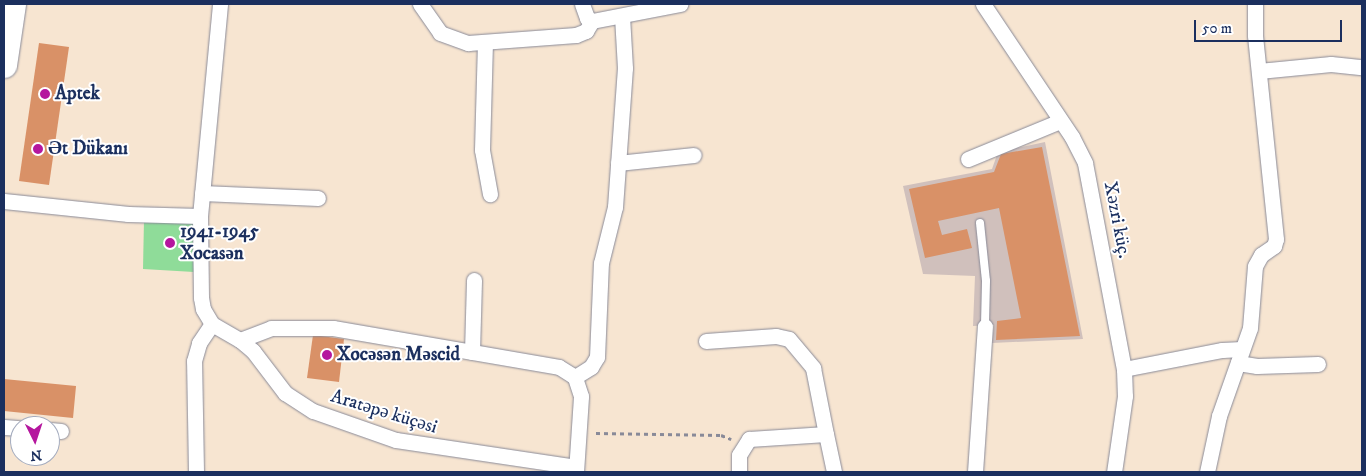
<!DOCTYPE html>
<meta charset="utf-8">
<style>
body{margin:0}
#map{position:relative;width:1366px;height:476px;overflow:hidden;background:#f7e5d1;font-family:"IM FELL DW Pica",serif}
div>[style]{position:absolute}
[style*='--x']{left:calc(var(--x)*1px);top:calc(var(--y)*1px);width:calc(var(--w)*1px);rotate:calc(var(--a)*1deg)}
.industrial>*{inset:0;background:#d0c0bc}
.green>*{inset:0;background:#8fdc99}
.building>*{inset:0;background:#d99167}
.path>*{height:3px;margin-top:-1.5px;transform-origin:0;background:repeating-linear-gradient(90deg,#898a98 0 4px,transparent 0 8px)}
.roads{filter:drop-shadow(0 0 1px #898a98) drop-shadow(0 0 1px #898a98)}
.lane>*{height:8px;margin:-4px;padding:0 4px;transform-origin:4px;border-radius:4px;background:#fff}
.street>*{height:15px;margin:-7.5px;padding:0 7.5px;transform-origin:7.5px;border-radius:7.5px;background:#fff}
.primary>*{height:25px;margin:-12.5px;padding:0 12.5px;transform-origin:12.5px;border-radius:12.5px;background:#fff}
.dots>*{width:14px;height:14px;translate:-50% -50%;box-sizing:border-box;border:2px solid #fff;border-radius:50%}
span{translate:-50% -50%;white-space:nowrap;text-align:center;line-height:1.15;-webkit-text-stroke:4px #fff;paint-order:stroke}
.poi-label{font-size:19px;color:#1b2f5e;font-weight:700}
.left{translate:0 -50%;text-align:left}
.street-label{font-size:19px;color:#1b2f5e}
.frame{position:absolute;inset:0;border:5px solid #1b2f5e;pointer-events:none}
.north{position:absolute;left:10px;top:416px;width:50px;height:50px;box-sizing:border-box;background:#fff;border:1px solid #a4acbf;border-radius:50%;rotate:176deg;font-size:14px;font-weight:700;line-height:20px;text-align:center;color:#1b2f5e}
.north::after{content:'';display:block;margin:auto;width:18px;height:22px;background:#b5179e;clip-path:polygon(50% 0,100% 100%,50% 72%,0 100%)}
.scale{position:absolute;left:1194px;top:20px;width:148px;height:22px;box-sizing:border-box;border:2px solid #1b2f5e;border-top:0;padding-left:6px;font-size:15px;line-height:18px;white-space:nowrap;color:#1b2f5e;-webkit-text-stroke:4px #fff;paint-order:stroke}
</style>
<div id="map">
<div class="industrial">
<div style="clip-path:polygon(1045px 142px,1083px 339px,992px 343px,994px 325px,973px 326px,975px 276px,923px 274px,903px 186px,992px 169px,998px 152px)"></div>
</div>
<div class="green">
<div style="clip-path:polygon(144px 220px,193px 222px,194px 272px,143px 269px)"></div>
</div>
<div class="building">
<div style="clip-path:polygon(39px 43px,69px 47px,49px 185px,19px 181px)"></div>
<div style="clip-path:polygon(1042px 147px,1080px 336px,996px 340px,997px 321px,1021px 318px,999px 208px,938px 221px,942px 235px,967px 229px,972px 248px,925px 258px,909px 189px,994px 172px,1001px 154px)"></div>
<div style="clip-path:polygon(313px 335px,344px 339px,339px 382px,307px 378px)"></div>
<div style="clip-path:polygon(4px 379px,76px 386px,73px 418px,4px 411px)"></div>
</div>
<div class="path">
<div style="--x:596;--y:433;--w:125;--a:0.9"></div>
<div style="--x:721;--y:435;--w:11;--a:22"></div>
</div>
<div class="roads">
<div class="lane">
<div style="--x:980;--y:223;--w:58;--a:84.1"></div>
<div style="--x:986;--y:281;--w:45;--a:91.3"></div>
</div>
<div class="street">
<div style="--x:420;--y:4;--w:35;--a:55"></div>
<div style="--x:440;--y:33;--w:30;--a:20"></div>
<div style="--x:468;--y:43;--w:108;--a:-4.2"></div>
<div style="--x:576;--y:35;--w:11;--a:-22"></div>
<div style="--x:586;--y:31;--w:12;--a:-59"></div>
<div style="--x:582;--y:4;--w:15;--a:70"></div>
<div style="--x:587;--y:18;--w:6;--a:31"></div>
<div style="--x:592;--y:21;--w:90;--a:-10.9"></div>
<div style="--x:983;--y:4;--w:160;--a:56.2"></div>
<div style="--x:1072;--y:137;--w:29;--a:63"></div>
<div style="--x:1085;--y:163;--w:210;--a:79.3"></div>
<div style="--x:1124;--y:369;--w:27;--a:88"></div>
<div style="--x:1125;--y:396;--w:77;--a:98.2"></div>
<div style="--x:485;--y:42;--w:108;--a:91.6"></div>
<div style="--x:482;--y:150;--w:45;--a:79.7"></div>
<div style="--x:1259;--y:71;--w:72;--a:-5.6"></div>
<div style="--x:1331;--y:64;--w:31;--a:6"></div>
<div style="--x:968;--y:159;--w:100;--a:-22.4"></div>
<div style="--x:618;--y:163;--w:76;--a:-6"></div>
<div style="--x:202;--y:193;--w:116;--a:2.5"></div>
<div style="--x:4;--y:201;--w:125;--a:6"></div>
<div style="--x:128;--y:214;--w:72;--a:1.6"></div>
<div style="--x:212;--y:324;--w:32;--a:30"></div>
<div style="--x:240;--y:340;--w:17;--a:40"></div>
<div style="--x:253;--y:351;--w:53;--a:52.7"></div>
<div style="--x:285;--y:393;--w:33;--a:33"></div>
<div style="--x:313;--y:411;--w:88;--a:19.3"></div>
<div style="--x:396;--y:440;--w:182;--a:8.5"></div>
<div style="--x:240;--y:340;--w:33;--a:-21"></div>
<div style="--x:271;--y:328;--w:62;--a:0"></div>
<div style="--x:333;--y:328;--w:229;--a:9.8"></div>
<div style="--x:559;--y:367;--w:19;--a:32"></div>
<div style="--x:706;--y:341;--w:70;--a:-4.1"></div>
<div style="--x:776;--y:336;--w:13;--a:13"></div>
<div style="--x:789;--y:339;--w:38;--a:50"></div>
<div style="--x:813;--y:368;--w:67;--a:78.9"></div>
<div style="--x:472;--y:352;--w:72;--a:-88.4"></div>
<div style="--x:1238;--y:363;--w:19;--a:9"></div>
<div style="--x:1257;--y:366;--w:61;--a:-1.9"></div>
<div style="--x:1124;--y:369;--w:100;--a:-11"></div>
<div style="--x:1222;--y:350;--w:20;--a:-3"></div>
<div style="--x:4;--y:427;--w:16;--a:4"></div>
<div style="--x:50;--y:430;--w:11;--a:5"></div>
<div style="--x:196;--y:472;--w:111;--a:-91"></div>
<div style="--x:194;--y:361;--w:19;--a:-74"></div>
<div style="--x:199;--y:343;--w:23;--a:-56"></div>
<div style="--x:212;--y:324;--w:17;--a:-121"></div>
<div style="--x:203;--y:309;--w:11;--a:-100"></div>
<div style="--x:201;--y:298;--w:82;--a:-90.7"></div>
<div style="--x:200;--y:216;--w:213;--a:-84.6"></div>
<div style="--x:576;--y:472;--w:76;--a:-86.2"></div>
<div style="--x:581;--y:396;--w:20;--a:-108"></div>
<div style="--x:575;--y:377;--w:19;--a:-32"></div>
<div style="--x:591;--y:367;--w:12;--a:-59"></div>
<div style="--x:597;--y:357;--w:94;--a:-87.6"></div>
<div style="--x:601;--y:263;--w:58;--a:-76"></div>
<div style="--x:615;--y:207;--w:139;--a:-85.9"></div>
<div style="--x:625;--y:68;--w:52;--a:-93.3"></div>
<div style="--x:739;--y:472;--w:17;--a:-90"></div>
<div style="--x:739;--y:455;--w:19;--a:-58"></div>
<div style="--x:749;--y:439;--w:77;--a:-3.7"></div>
<div style="--x:826;--y:434;--w:39;--a:78"></div>
<div style="--x:975;--y:472;--w:146;--a:-86.1"></div>
<div style="--x:1207;--y:472;--w:57;--a:-77.9"></div>
<div style="--x:1219;--y:416;--w:93;--a:-70.6"></div>
<div style="--x:1250;--y:328;--w:62;--a:-85.4"></div>
<div style="--x:1255;--y:266;--w:13;--a:-61"></div>
<div style="--x:1261;--y:255;--w:16;--a:-35"></div>
<div style="--x:1274;--y:246;--w:7;--a:-74"></div>
<div style="--x:1276;--y:239;--w:205;--a:-95.9"></div>
<div style="--x:1255;--y:35;--w:31;--a:-90"></div>
</div>
<div class="primary">
<div style="--x:4;--y:65;--w:62;--a:-81.6"></div>
</div>
</div>
<div class="dots">
<div style="left:45px;top:94px;background:#b5179e"></div>
<div style="left:38px;top:149px;background:#b5179e"></div>
<div style="left:170px;top:243px;background:#b5179e"></div>
<div style="left:327px;top:355px;background:#b5179e"></div>
</div>
<div class="poi-label">
<span class="left" style="left:55px;top:94px">Aptek</span>
<span class="left" style="left:48px;top:149px">Ət Dükanı</span>
<span class="left" style="left:180px;top:243px">1941-1945<br>Xocasən</span>
<span class="left" style="left:337px;top:355px">Xocəsən Məscid</span>
</div>
<div class="street-label">
<span style="left:1117px;top:220px;rotate:79deg">Xəzri küç.</span>
<span style="left:384px;top:412px;rotate:17deg">Aratəpə küçəsi</span>
</div>
<div class="frame"></div>
<div class="north">N</div>
<div class="scale">50 m</div>
</div>
